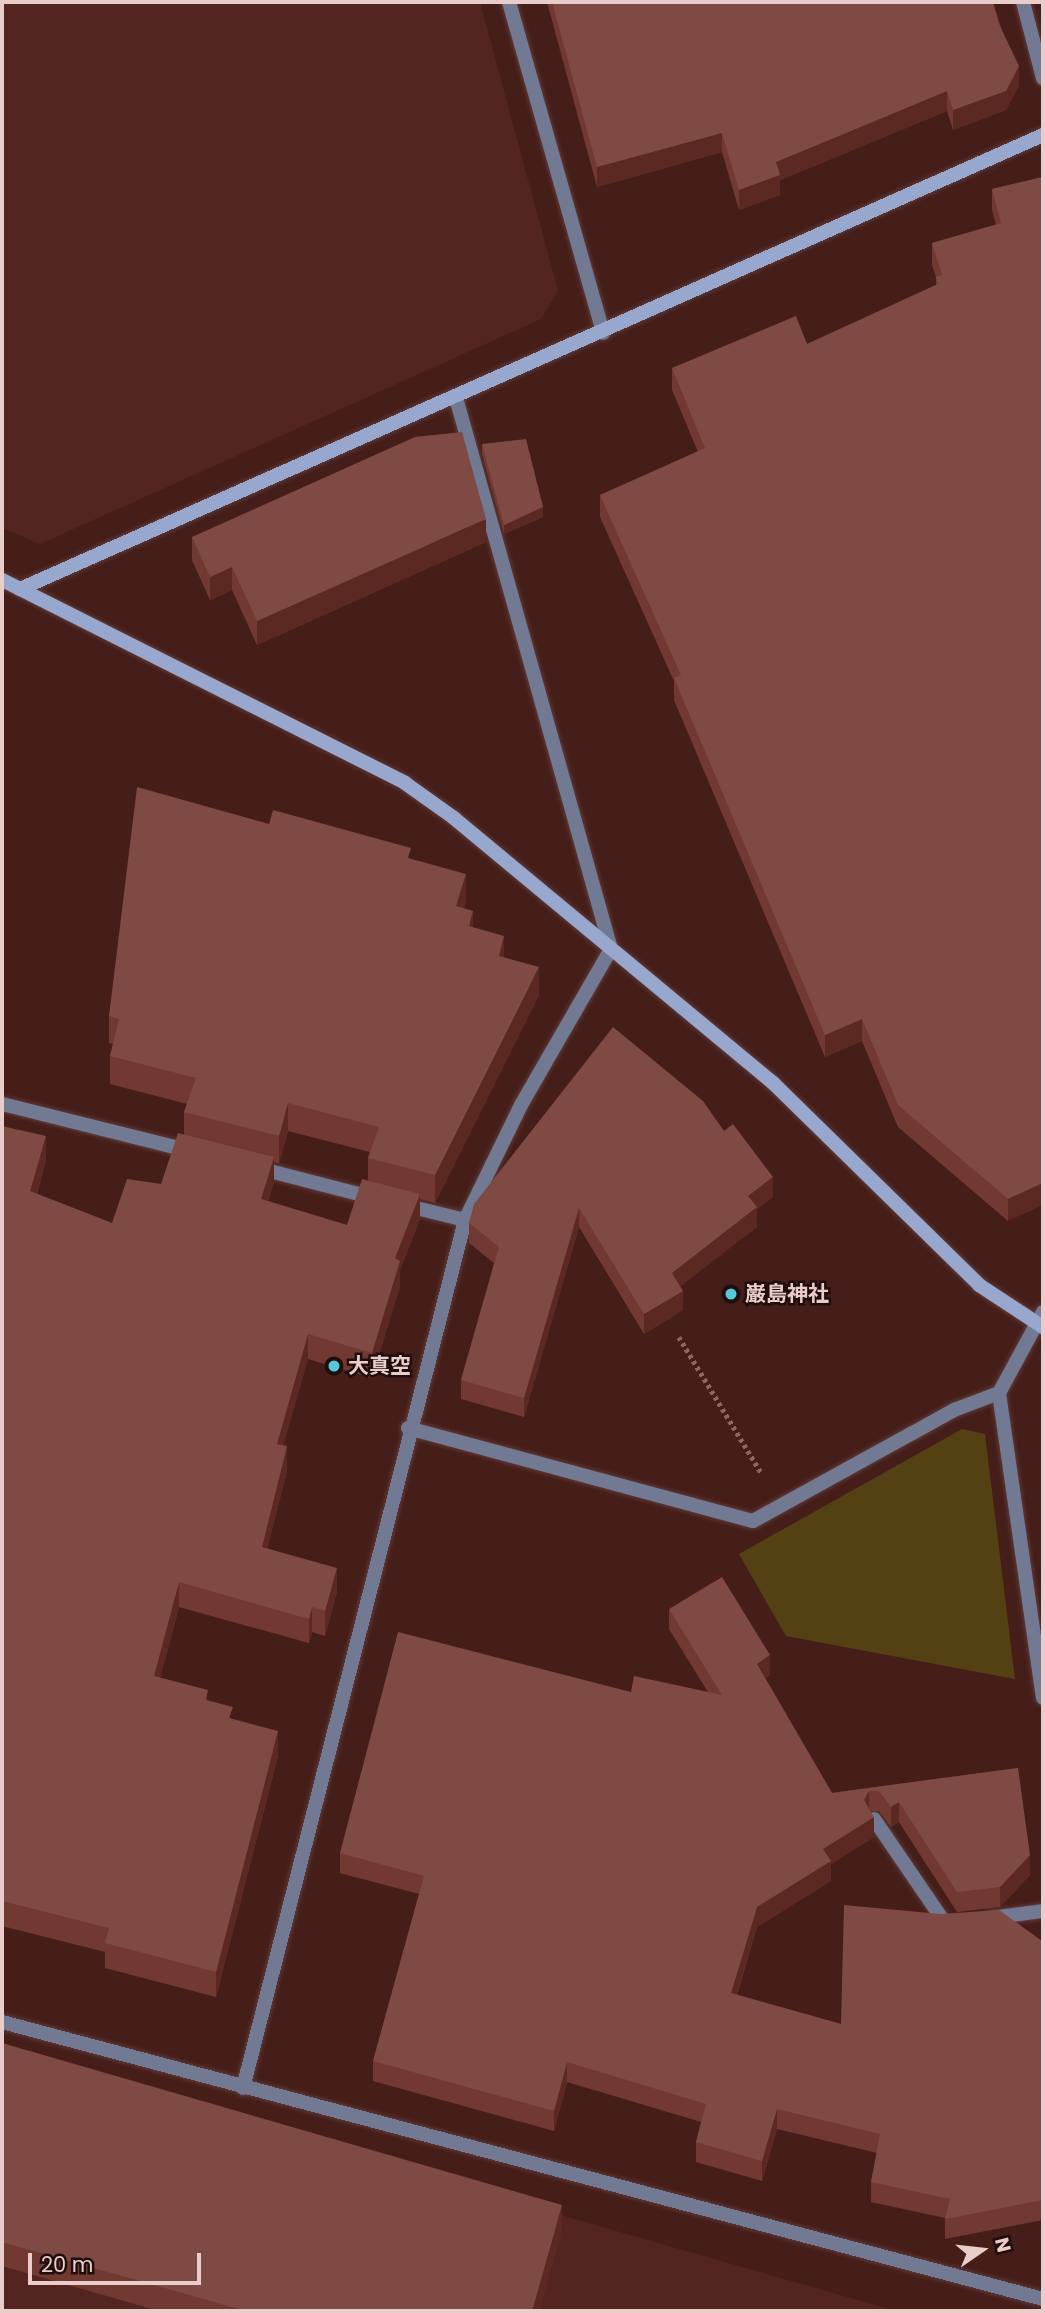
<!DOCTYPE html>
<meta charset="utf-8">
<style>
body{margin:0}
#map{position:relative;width:1045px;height:2313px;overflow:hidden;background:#451e1a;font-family:Poppins,"Noto Sans JP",sans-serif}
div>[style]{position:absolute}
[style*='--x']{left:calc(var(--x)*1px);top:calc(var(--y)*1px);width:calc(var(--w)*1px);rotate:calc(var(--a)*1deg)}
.built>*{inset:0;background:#542520}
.green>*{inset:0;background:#534114}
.path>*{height:4.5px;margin-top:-2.25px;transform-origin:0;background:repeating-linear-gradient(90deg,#8a6864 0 3.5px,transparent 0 7px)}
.roads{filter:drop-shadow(0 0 2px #5f3a36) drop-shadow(0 0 2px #5f3a36)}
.lane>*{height:14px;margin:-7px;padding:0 7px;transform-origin:7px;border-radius:7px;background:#717a92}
.street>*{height:14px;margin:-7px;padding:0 7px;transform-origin:7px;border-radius:7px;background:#717a92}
.secondary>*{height:14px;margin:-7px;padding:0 7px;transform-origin:7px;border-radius:7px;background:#97a7cd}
.wall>*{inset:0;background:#723933}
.shaded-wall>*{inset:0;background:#5b2822}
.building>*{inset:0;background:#7f4944}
.dots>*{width:19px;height:19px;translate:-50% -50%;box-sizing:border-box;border:4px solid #200e0c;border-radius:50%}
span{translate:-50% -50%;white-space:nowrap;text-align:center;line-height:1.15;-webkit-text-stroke:5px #200e0c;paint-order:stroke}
.poi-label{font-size:21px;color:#e8cdca;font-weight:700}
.left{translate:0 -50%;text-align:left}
.frame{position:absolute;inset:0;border:4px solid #e8cdca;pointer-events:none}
.north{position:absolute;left:947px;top:2215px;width:70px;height:70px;-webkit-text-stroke:5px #200e0c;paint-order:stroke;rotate:76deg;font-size:19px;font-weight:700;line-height:28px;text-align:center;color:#e8cdca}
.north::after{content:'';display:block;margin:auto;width:24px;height:32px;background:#e8cdca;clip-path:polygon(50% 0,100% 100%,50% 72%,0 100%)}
.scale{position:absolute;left:28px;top:2253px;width:173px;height:32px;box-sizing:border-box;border:4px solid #e8cdca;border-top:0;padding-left:9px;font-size:21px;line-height:24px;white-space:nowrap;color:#e8cdca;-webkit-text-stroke:5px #200e0c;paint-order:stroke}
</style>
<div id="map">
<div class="built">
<div style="clip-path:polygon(2px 2px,480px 2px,558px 291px,541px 319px,40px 544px,2px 528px)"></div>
<div style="clip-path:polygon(2px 2055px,896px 2311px,2px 2311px)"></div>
</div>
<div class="green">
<div style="clip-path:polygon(962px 1429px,985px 1434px,1015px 1679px,786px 1636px,739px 1554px)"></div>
</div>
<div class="path">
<div style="--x:679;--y:1337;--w:160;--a:58.8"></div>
</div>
<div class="roads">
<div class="lane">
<div style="--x:874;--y:1819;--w:126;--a:55.7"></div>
<div style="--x:990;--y:1918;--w:53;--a:-7.5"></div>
</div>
<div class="street">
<div style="--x:509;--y:2;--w:344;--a:74.1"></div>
<div style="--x:1023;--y:2;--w:79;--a:75.3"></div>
<div style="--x:2;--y:1104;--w:194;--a:14"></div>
<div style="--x:258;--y:1168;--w:120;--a:14.5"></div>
<div style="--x:404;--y:1205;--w:63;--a:13.8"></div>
<div style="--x:1043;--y:1312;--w:92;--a:118.5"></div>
<div style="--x:999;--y:1393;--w:308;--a:81.8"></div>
<div style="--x:408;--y:1428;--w:357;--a:15.1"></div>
<div style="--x:753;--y:1521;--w:230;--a:-28.9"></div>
<div style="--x:954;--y:1410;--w:48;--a:-20.7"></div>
<div style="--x:2;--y:2022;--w:1077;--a:14.9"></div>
<div style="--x:243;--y:2088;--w:896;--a:-75.65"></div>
<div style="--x:465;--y:1220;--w:128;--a:-64"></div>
<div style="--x:521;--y:1105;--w:180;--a:-60"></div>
<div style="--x:611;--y:949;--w:572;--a:-105.71"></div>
</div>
<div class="secondary">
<div style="--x:2;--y:580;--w:451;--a:26.7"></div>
<div style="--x:405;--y:783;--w:60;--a:35.5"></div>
<div style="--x:454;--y:818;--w:415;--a:39.7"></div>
<div style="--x:773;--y:1083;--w:289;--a:44.4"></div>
<div style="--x:979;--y:1285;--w:77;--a:33.3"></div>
<div style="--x:20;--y:589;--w:1119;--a:-23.93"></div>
</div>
</div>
<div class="wall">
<div style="clip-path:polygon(547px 2px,993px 2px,1019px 85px,1006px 110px,953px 130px,947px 111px,780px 180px,780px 195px,739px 210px,722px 152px,597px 187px)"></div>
<div style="clip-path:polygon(1043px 177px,1008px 1221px,898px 1127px,862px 1041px,825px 1057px,674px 700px,674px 681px,600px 517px,600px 495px,698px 452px,672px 390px,672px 368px,807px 344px,936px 285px,936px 277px,932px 265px,932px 243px,996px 225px,992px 210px,992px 189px)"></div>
<div style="clip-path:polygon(482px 444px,543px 517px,504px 534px,482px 454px)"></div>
<div style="clip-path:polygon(192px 537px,486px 542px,257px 645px,232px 590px,210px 600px,192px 560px)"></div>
<div style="clip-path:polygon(evenodd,269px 824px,411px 859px,466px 901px,464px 908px,473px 928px,504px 958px,539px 995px,435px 1203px,420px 1199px,420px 1219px,400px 1270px,400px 1286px,372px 1378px,308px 1359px,283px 1445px,287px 1471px,267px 1548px,337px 1592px,325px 1636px,312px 1632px,309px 1643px,179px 1607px,160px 1678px,208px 1700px,278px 1756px,216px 1997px,105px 1968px,105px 1952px,2px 1926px,2px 1126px,46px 1160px,37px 1194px,112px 1223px,161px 1184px,184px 1135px,184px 1112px,187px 1104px,110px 1084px,110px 1056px,113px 1044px,109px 1043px,109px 1016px,269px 824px,288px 1131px,370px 1152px,368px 1158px,368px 1181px,347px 1225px,268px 1201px,274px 1182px,274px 1162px,279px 1163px,288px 1131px)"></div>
<div style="clip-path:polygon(724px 1131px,773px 1197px,757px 1209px,757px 1227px,680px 1286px,683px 1310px,644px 1334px,579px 1227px,524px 1417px,461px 1399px,461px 1380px,494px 1263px,469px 1243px,469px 1223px)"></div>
<div style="clip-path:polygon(669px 1609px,770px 1675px,765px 1678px,832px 1793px,1018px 1768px,1030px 1875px,1000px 1907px,957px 1912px,899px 1822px,891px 1827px,879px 1811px,870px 1811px,874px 1837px,831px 1864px,831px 1881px,757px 1927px,737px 1995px,841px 2024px,1043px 1949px,1043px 2220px,945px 2239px,945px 2218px,871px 2202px,871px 2182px,877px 2153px,777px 2129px,762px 2181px,696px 2162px,696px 2142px,701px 2122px,567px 2082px,554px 2131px,373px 2081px,373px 2061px,419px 1894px,340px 1873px,340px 1853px,631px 1692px,708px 1692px,669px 1629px)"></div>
<div style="clip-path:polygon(2px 2043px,562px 2229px,539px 2311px,159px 2311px,2px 2266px)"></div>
</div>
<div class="shaded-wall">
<div style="clip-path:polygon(1019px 66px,1019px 85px,1006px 110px,953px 130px,953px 110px)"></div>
<div style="clip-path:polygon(947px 91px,947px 111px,780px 180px,780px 195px,739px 210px,739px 190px,776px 162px)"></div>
<div style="clip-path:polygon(722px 133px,722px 152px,597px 187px,597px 167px)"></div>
<div style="clip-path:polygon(543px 507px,543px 517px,504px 534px,504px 525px)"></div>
<div style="clip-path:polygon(486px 519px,486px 542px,257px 645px,257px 621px)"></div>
<div style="clip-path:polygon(232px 567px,232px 590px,210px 600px,210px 577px)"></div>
<div style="clip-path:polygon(466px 874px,466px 901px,456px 934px,456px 906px)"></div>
<div style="clip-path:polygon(473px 911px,473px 939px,469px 926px)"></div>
<div style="clip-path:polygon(504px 936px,504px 964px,499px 956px)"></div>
<div style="clip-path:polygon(539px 967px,539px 995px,435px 1203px,435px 1175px)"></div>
<div style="clip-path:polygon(862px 1019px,862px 1041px,825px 1057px,825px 1035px)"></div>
<div style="clip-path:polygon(288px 1103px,288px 1131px,279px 1163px,279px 1136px)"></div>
<div style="clip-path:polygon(46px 1136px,46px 1160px,30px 1216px,30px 1191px)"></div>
<div style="clip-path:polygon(274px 1157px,274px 1182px,261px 1224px,261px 1199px)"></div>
<div style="clip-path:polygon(773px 1177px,773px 1197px,757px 1209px,757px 1227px,672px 1293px,672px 1273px,748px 1196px)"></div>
<div style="clip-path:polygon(1043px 1183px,1043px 1205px,1008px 1221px,1008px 1199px)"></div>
<div style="clip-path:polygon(420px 1194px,420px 1219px,400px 1270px,400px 1286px,372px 1378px,372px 1353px,395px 1258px)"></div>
<div style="clip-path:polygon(579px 1208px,579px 1227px,524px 1417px,524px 1398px)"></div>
<div style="clip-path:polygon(683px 1291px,683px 1310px,644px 1334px,644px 1314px)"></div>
<div style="clip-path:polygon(308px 1334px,308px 1359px,277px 1468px,277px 1444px)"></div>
<div style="clip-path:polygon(287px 1446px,287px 1471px,262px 1571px,262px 1547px)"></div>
<div style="clip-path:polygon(337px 1568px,337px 1592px,325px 1636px,325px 1611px)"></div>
<div style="clip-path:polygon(179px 1582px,179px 1607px,154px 1701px,154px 1676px)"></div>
<div style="clip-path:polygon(312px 1607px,312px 1632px,309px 1643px,309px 1619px)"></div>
<div style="clip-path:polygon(770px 1655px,770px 1675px,757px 1684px,757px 1664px)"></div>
<div style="clip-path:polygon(278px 1731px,278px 1756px,216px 1997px,216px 1972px)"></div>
<div style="clip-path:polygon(869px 1791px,869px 1811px,864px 1800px)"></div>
<div style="clip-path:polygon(899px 1802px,899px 1822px,891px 1827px,891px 1807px)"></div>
<div style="clip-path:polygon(874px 1817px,874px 1837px,831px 1864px,831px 1881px,757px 1927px,731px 2013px,731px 1993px,757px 1907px,823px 1849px)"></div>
<div style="clip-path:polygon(1030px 1855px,1030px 1875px,1000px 1907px,1000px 1887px)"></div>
<div style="clip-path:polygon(567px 2062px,567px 2082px,554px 2131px,554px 2111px)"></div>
<div style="clip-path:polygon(777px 2109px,777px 2129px,762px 2181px,762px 2161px)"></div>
<div style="clip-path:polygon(562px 2205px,562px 2229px,539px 2311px,532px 2311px)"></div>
</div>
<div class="building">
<div style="clip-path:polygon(552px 2px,993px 2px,998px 22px,1019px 66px,1006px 91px,953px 110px,947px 91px,776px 162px,780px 175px,739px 190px,722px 133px,597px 167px)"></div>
<div style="clip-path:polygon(1043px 177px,1043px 448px,1041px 449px,1043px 455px,1043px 1183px,1008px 1199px,898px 1105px,862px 1019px,825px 1035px,674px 678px,681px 675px,600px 495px,705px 448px,672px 368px,796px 316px,807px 344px,938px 284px,936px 277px,942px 275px,932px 243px,1001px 223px,992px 189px)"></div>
<div style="clip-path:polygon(462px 432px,486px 519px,257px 621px,232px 567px,210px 577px,192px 537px,415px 437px)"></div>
<div style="clip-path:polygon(526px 439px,543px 507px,504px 525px,482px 444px)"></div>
<div style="clip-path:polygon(137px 787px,269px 824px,273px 810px,411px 848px,408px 858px,466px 874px,456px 906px,473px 911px,469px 926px,504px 936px,499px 956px,539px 967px,435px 1175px,368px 1158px,379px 1127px,288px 1103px,279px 1136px,184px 1112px,196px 1078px,110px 1056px,119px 1019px,109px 1016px)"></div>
<div style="clip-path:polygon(613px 1027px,703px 1101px,724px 1131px,733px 1124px,773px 1177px,748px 1196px,757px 1207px,672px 1273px,683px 1291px,644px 1314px,579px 1208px,524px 1398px,461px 1380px,499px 1247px,469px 1223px,474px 1204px)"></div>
<div style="clip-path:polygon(2px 1126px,46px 1136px,30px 1191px,112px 1223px,127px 1179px,161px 1184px,178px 1133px,274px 1157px,261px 1199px,347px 1225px,362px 1179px,420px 1194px,395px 1258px,400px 1261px,372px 1353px,308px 1334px,277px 1444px,287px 1446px,262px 1547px,337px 1568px,325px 1611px,312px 1607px,309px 1619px,179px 1582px,154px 1676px,208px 1690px,206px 1700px,233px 1707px,229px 1718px,278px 1731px,216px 1972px,105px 1943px,109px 1928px,2px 1901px)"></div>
<div style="clip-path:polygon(722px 1577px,770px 1655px,757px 1664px,832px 1793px,1018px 1768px,1030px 1855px,1000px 1887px,957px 1892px,899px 1802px,891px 1807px,879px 1791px,869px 1791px,864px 1800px,874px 1817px,823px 1849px,831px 1861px,757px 1907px,731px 1993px,841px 2024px,844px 1905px,941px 1914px,999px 1910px,1042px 1941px,1043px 1949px,1043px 2200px,945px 2219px,950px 2199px,871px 2182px,880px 2134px,777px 2109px,762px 2161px,696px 2142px,706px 2104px,567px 2062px,554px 2111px,373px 2061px,424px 1876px,340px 1853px,398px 1632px,631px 1692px,634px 1676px,722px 1695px,669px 1609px)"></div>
<div style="clip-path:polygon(2px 2043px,562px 2205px,532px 2311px,246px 2311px,2px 2242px)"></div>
</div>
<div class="dots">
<div style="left:731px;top:1294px;background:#53cbdb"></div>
<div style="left:334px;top:1366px;background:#53cbdb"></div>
</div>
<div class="poi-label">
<span class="left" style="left:745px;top:1294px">巌島神社</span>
<span class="left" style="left:348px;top:1366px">大真空</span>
</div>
<div class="frame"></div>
<div class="north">N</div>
<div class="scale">20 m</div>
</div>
